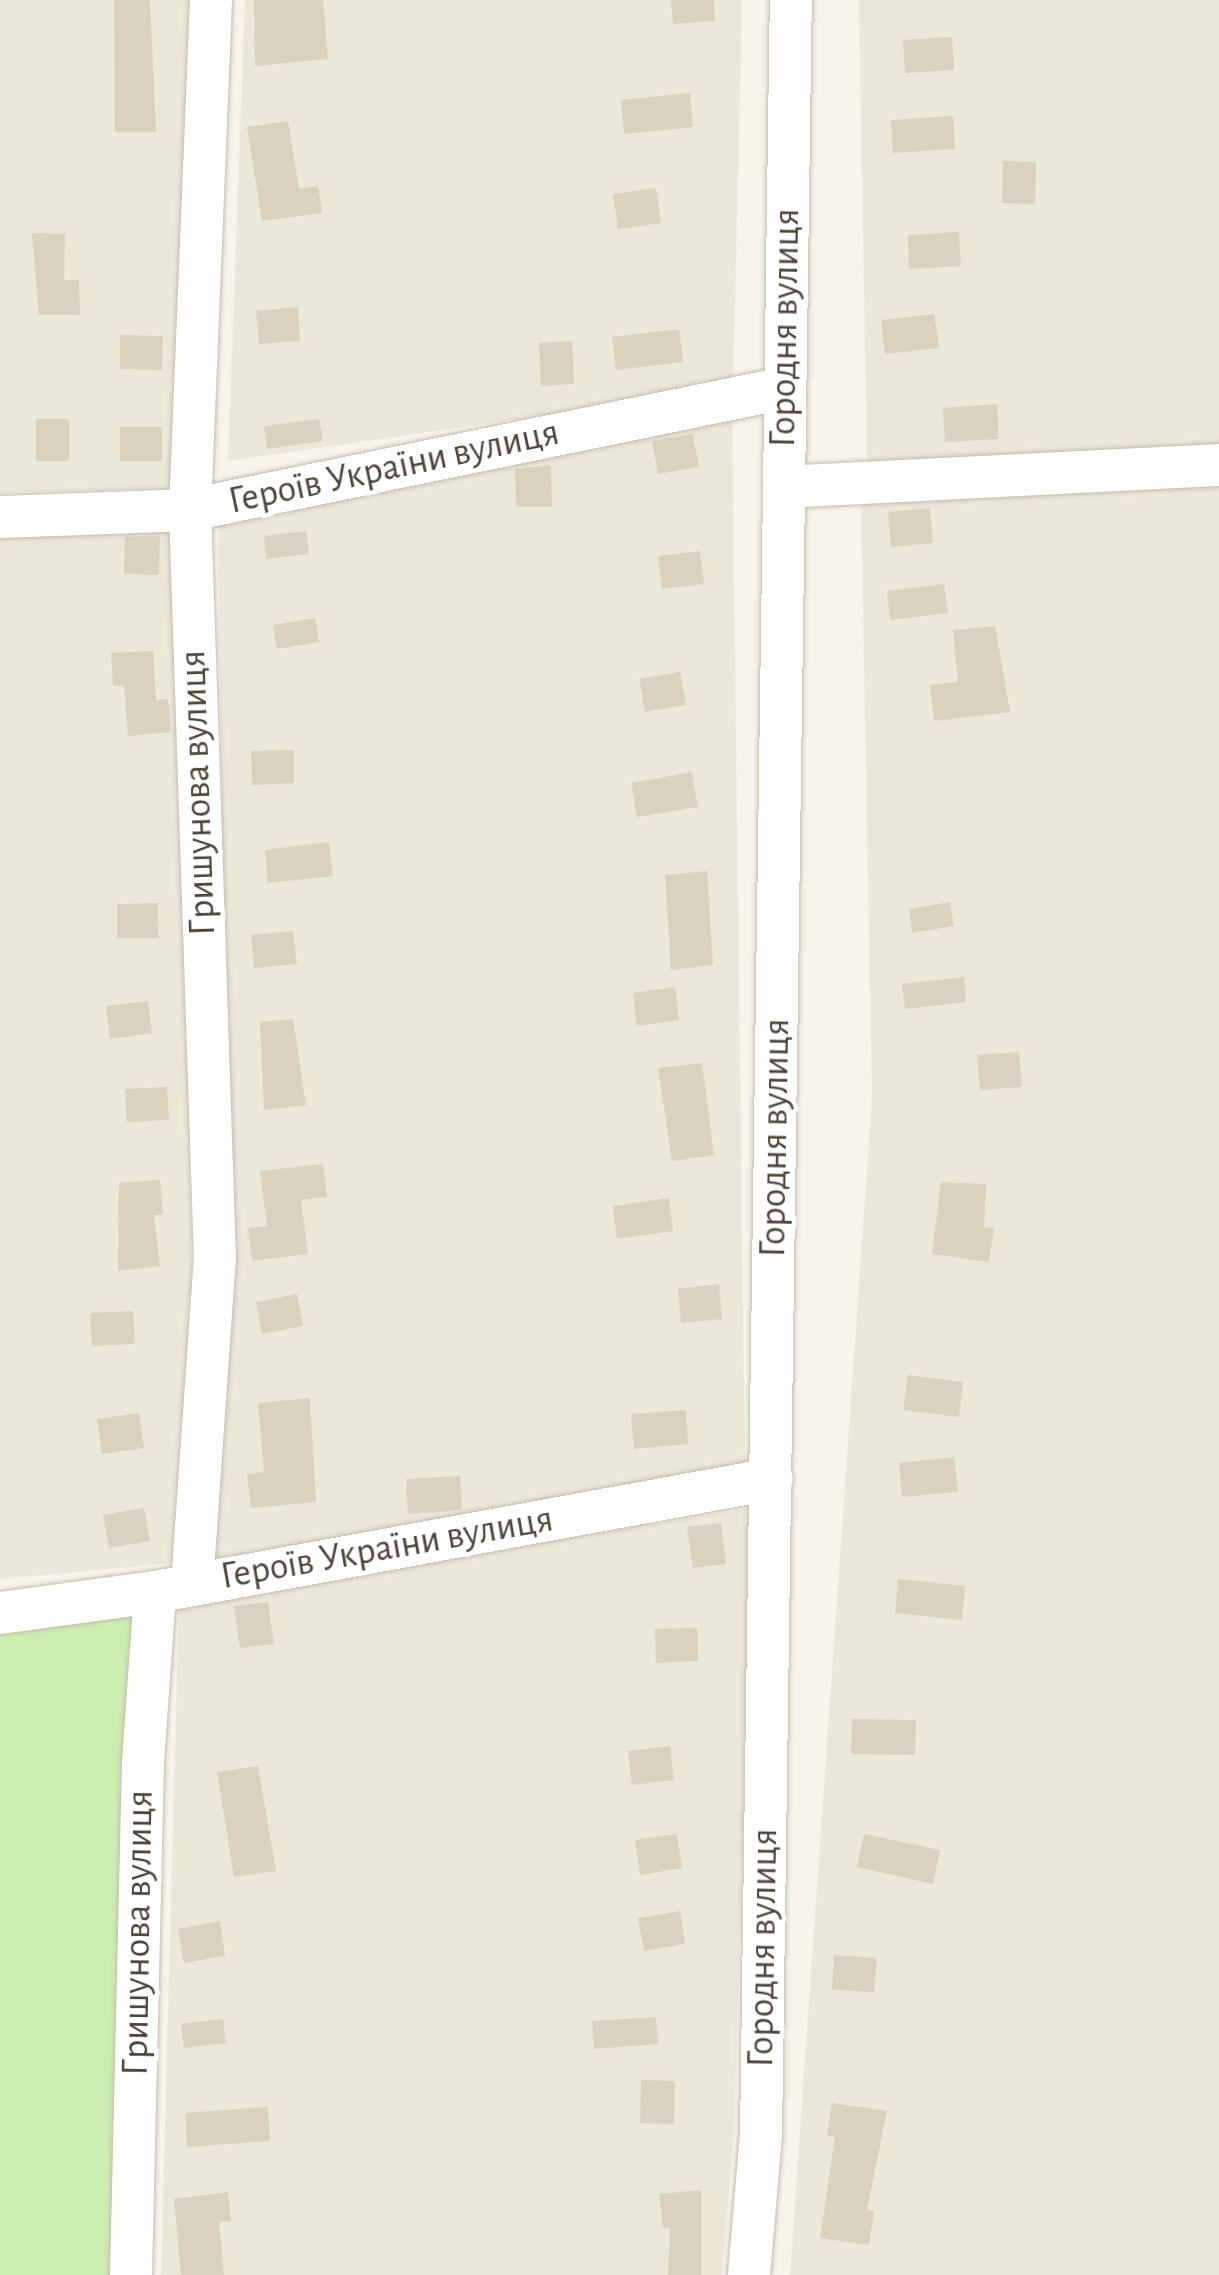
<!DOCTYPE html>
<meta charset="utf-8">
<style>
body{margin:0}
#map{position:relative;width:1219px;height:2275px;overflow:hidden;background:#f7f4eb;font-family:"Alegreya Sans",sans-serif}
div>[style]{position:absolute}
[style*='--x']{left:calc(var(--x)*1px);top:calc(var(--y)*1px);width:calc(var(--w)*1px);rotate:calc(var(--a)*1deg)}
.residential>*{inset:0;background:#ebe7d9}
.green>*{inset:0;background:#cceeb1}
.building>*{inset:0;background:#dad2bf}
.roads{filter:drop-shadow(0 0 2px #c4beac) drop-shadow(0 0 2px #c4beac)}
.minor>*{height:42px;margin:-21px;padding:0 21px;transform-origin:21px;border-radius:21px;background:#fff}
span{translate:-50% -50%;white-space:nowrap;text-align:center;line-height:1.15;-webkit-text-stroke:9px #fff;paint-order:stroke}
.street-label{font-size:38px;color:#4c4637}
</style>
<div id="map">
<div class="residential">
<div style="clip-path:polygon(0 0,192px 0,176px 488px,0 493px)"></div>
<div style="clip-path:polygon(245px 0,742px 0,733px 388px,228px 461px)"></div>
<div style="clip-path:polygon(859px 0,1219px 0,1219px 449px,867px 462px)"></div>
<div style="clip-path:polygon(732px 413px,745px 1473px,215px 1559px,228px 1271px,218px 520px)"></div>
<div style="clip-path:polygon(1219px 480px,1219px 2275px,790px 2275px,872px 1098px,861px 497px)"></div>
<div style="clip-path:polygon(176px 522px,193px 1306px,173px 1563px,0 1579px,0 530px)"></div>
<div style="clip-path:polygon(752px 1508px,734px 2132px,722px 2275px,161px 2275px,179px 1601px)"></div>
</div>
<div class="green">
<div style="clip-path:polygon(134px 1610px,114px 2275px,0 2275px,0 1631px)"></div>
</div>
<div class="building">
<div style="clip-path:polygon(114px 0,150px 0,156px 132px,115px 132px)"></div>
<div style="clip-path:polygon(254px 0,323px 0,328px 59px,255px 66px)"></div>
<div style="clip-path:polygon(671px 0,714px 0,715px 21px,673px 24px)"></div>
<div style="clip-path:polygon(952px 37px,954px 70px,905px 73px,903px 40px)"></div>
<div style="clip-path:polygon(690px 93px,693px 127px,624px 134px,621px 100px)"></div>
<div style="clip-path:polygon(953px 116px,955px 149px,893px 153px,891px 120px)"></div>
<div style="clip-path:polygon(288px 121px,299px 189px,318px 186px,322px 213px,262px 221px,247px 127px)"></div>
<div style="clip-path:polygon(1003px 161px,1036px 162px,1035px 204px,1002px 203px)"></div>
<div style="clip-path:polygon(656px 188px,661px 223px,618px 229px,613px 194px)"></div>
<div style="clip-path:polygon(959px 232px,961px 266px,909px 269px,908px 235px)"></div>
<div style="clip-path:polygon(32px 233px,65px 234px,64px 280px,79px 280px,80px 315px,39px 315px)"></div>
<div style="clip-path:polygon(298px 307px,300px 341px,259px 344px,256px 311px)"></div>
<div style="clip-path:polygon(934px 314px,939px 348px,885px 354px,881px 320px)"></div>
<div style="clip-path:polygon(679px 329px,683px 362px,616px 370px,612px 337px)"></div>
<div style="clip-path:polygon(120px 335px,163px 336px,162px 370px,120px 369px)"></div>
<div style="clip-path:polygon(572px 341px,574px 384px,541px 386px,539px 343px)"></div>
<div style="clip-path:polygon(997px 404px,999px 439px,945px 442px,943px 408px)"></div>
<div style="clip-path:polygon(36px 419px,69px 419px,69px 461px,36px 461px)"></div>
<div style="clip-path:polygon(319px 419px,323px 441px,267px 449px,264px 426px)"></div>
<div style="clip-path:polygon(120px 427px,162px 427px,162px 461px,120px 461px)"></div>
<div style="clip-path:polygon(693px 434px,699px 467px,658px 474px,652px 441px)"></div>
<div style="clip-path:polygon(551px 465px,552px 507px,516px 507px,515px 469px)"></div>
<div style="clip-path:polygon(930px 508px,933px 543px,891px 547px,888px 512px)"></div>
<div style="clip-path:polygon(306px 531px,309px 554px,266px 559px,264px 536px)"></div>
<div style="clip-path:polygon(160px 536px,159px 575px,124px 574px,125px 537px)"></div>
<div style="clip-path:polygon(700px 551px,704px 584px,662px 589px,658px 556px)"></div>
<div style="clip-path:polygon(944px 584px,948px 613px,890px 620px,887px 591px)"></div>
<div style="clip-path:polygon(315px 618px,319px 642px,277px 649px,273px 625px)"></div>
<div style="clip-path:polygon(995px 626px,1010px 712px,934px 721px,930px 685px,958px 682px,953px 630px)"></div>
<div style="clip-path:polygon(153px 651px,156px 700px,168px 699px,171px 732px,128px 736px,124px 686px,113px 686px,111px 653px)"></div>
<div style="clip-path:polygon(680px 672px,686px 705px,645px 712px,639px 679px)"></div>
<div style="clip-path:polygon(294px 750px,294px 783px,252px 785px,251px 751px)"></div>
<div style="clip-path:polygon(692px 772px,698px 807px,637px 817px,631px 783px)"></div>
<div style="clip-path:polygon(329px 842px,333px 876px,268px 883px,265px 850px)"></div>
<div style="clip-path:polygon(707px 871px,713px 965px,671px 970px,665px 875px)"></div>
<div style="clip-path:polygon(950px 902px,954px 926px,912px 933px,909px 909px)"></div>
<div style="clip-path:polygon(158px 903px,159px 938px,117px 938px,117px 904px)"></div>
<div style="clip-path:polygon(293px 931px,297px 964px,254px 968px,251px 935px)"></div>
<div style="clip-path:polygon(964px 977px,966px 1002px,905px 1009px,902px 984px)"></div>
<div style="clip-path:polygon(675px 987px,679px 1020px,637px 1026px,633px 993px)"></div>
<div style="clip-path:polygon(148px 1001px,152px 1033px,110px 1039px,106px 1006px)"></div>
<div style="clip-path:polygon(293px 1019px,306px 1105px,264px 1110px,260px 1022px)"></div>
<div style="clip-path:polygon(1019px 1052px,1022px 1087px,980px 1090px,977px 1055px)"></div>
<div style="clip-path:polygon(702px 1063px,714px 1155px,672px 1161px,658px 1068px)"></div>
<div style="clip-path:polygon(167px 1087px,169px 1120px,127px 1122px,125px 1089px)"></div>
<div style="clip-path:polygon(323px 1164px,327px 1197px,301px 1200px,308px 1254px,252px 1261px,248px 1228px,267px 1226px,260px 1171px)"></div>
<div style="clip-path:polygon(160px 1180px,163px 1215px,154px 1215px,160px 1266px,118px 1271px,119px 1183px)"></div>
<div style="clip-path:polygon(941px 1182px,986px 1184px,984px 1227px,994px 1228px,989px 1262px,932px 1254px)"></div>
<div style="clip-path:polygon(669px 1198px,673px 1231px,617px 1239px,613px 1206px)"></div>
<div style="clip-path:polygon(719px 1284px,722px 1319px,681px 1323px,678px 1289px)"></div>
<div style="clip-path:polygon(297px 1294px,303px 1326px,262px 1334px,256px 1302px)"></div>
<div style="clip-path:polygon(133px 1311px,135px 1344px,92px 1346px,90px 1313px)"></div>
<div style="clip-path:polygon(908px 1375px,963px 1382px,959px 1417px,903px 1410px)"></div>
<div style="clip-path:polygon(310px 1398px,316px 1502px,251px 1508px,247px 1474px,264px 1472px,258px 1403px)"></div>
<div style="clip-path:polygon(686px 1410px,688px 1444px,634px 1449px,631px 1414px)"></div>
<div style="clip-path:polygon(139px 1413px,144px 1448px,102px 1454px,97px 1419px)"></div>
<div style="clip-path:polygon(954px 1457px,958px 1492px,902px 1497px,899px 1463px)"></div>
<div style="clip-path:polygon(460px 1476px,462px 1510px,408px 1514px,406px 1479px)"></div>
<div style="clip-path:polygon(144px 1508px,150px 1541px,109px 1548px,103px 1515px)"></div>
<div style="clip-path:polygon(721px 1523px,726px 1564px,693px 1568px,687px 1527px)"></div>
<div style="clip-path:polygon(898px 1579px,965px 1586px,962px 1620px,895px 1613px)"></div>
<div style="clip-path:polygon(268px 1602px,274px 1644px,240px 1648px,234px 1606px)"></div>
<div style="clip-path:polygon(697px 1628px,698px 1661px,656px 1663px,655px 1629px)"></div>
<div style="clip-path:polygon(852px 1719px,916px 1720px,915px 1755px,851px 1754px)"></div>
<div style="clip-path:polygon(670px 1746px,674px 1780px,632px 1785px,628px 1751px)"></div>
<div style="clip-path:polygon(258px 1766px,276px 1871px,234px 1877px,217px 1772px)"></div>
<div style="clip-path:polygon(677px 1834px,682px 1868px,640px 1875px,635px 1840px)"></div>
<div style="clip-path:polygon(864px 1834px,940px 1850px,933px 1884px,857px 1867px)"></div>
<div style="clip-path:polygon(680px 1911px,685px 1944px,644px 1951px,638px 1918px)"></div>
<div style="clip-path:polygon(220px 1921px,225px 1956px,184px 1963px,178px 1929px)"></div>
<div style="clip-path:polygon(834px 1955px,877px 1958px,874px 1992px,832px 1990px)"></div>
<div style="clip-path:polygon(656px 2017px,658px 2044px,594px 2049px,592px 2021px)"></div>
<div style="clip-path:polygon(223px 2019px,226px 2043px,184px 2048px,181px 2024px)"></div>
<div style="clip-path:polygon(641px 2080px,675px 2081px,674px 2124px,640px 2123px)"></div>
<div style="clip-path:polygon(832px 2103px,887px 2111px,867px 2210px,874px 2211px,869px 2245px,820px 2238px,835px 2137px,827px 2136px)"></div>
<div style="clip-path:polygon(268px 2107px,270px 2141px,187px 2147px,185px 2113px)"></div>
<div style="clip-path:polygon(701px 2190px,701px 2275px,668px 2275px,670px 2228px,663px 2228px,659px 2194px)"></div>
<div style="clip-path:polygon(228px 2192px,231px 2221px,219px 2222px,224px 2275px,181px 2275px,174px 2199px)"></div>
</div>
<div class="roads">
<div class="minor">
<div style="--x:784;--y:487;--w:436;--a:-2.9"></div>
<div style="--x:0;--y:517;--w:190;--a:-2.1"></div>
<div style="--x:190;--y:510;--w:607;--a:-11.59"></div>
<div style="--x:192;--y:1585;--w:327;--a:-86"></div>
<div style="--x:215;--y:1259;--w:749;--a:-91.91"></div>
<div style="--x:190;--y:510;--w:510;--a:-87.64"></div>
<div style="--x:0;--y:1613;--w:156;--a:-7.7"></div>
<div style="--x:155;--y:1592;--w:627;--a:-10.38"></div>
<div style="--x:131;--y:2275;--w:514;--a:-88.66"></div>
<div style="--x:143;--y:1761;--w:169;--a:-85.9"></div>
<div style="--x:749;--y:2275;--w:140;--a:-85.1"></div>
<div style="--x:761;--y:2136;--w:2136;--a:-89.2"></div>
</div>
</div>
<div class="street-label">
<span style="left:786px;top:328px;rotate:-89deg">Городня вулиця</span>
<span style="left:394px;top:468px;rotate:-12deg">Героїв України вулиця</span>
<span style="left:199px;top:793px;rotate:-92deg">Гришунова вулиця</span>
<span style="left:776px;top:1138px;rotate:-89deg">Городня вулиця</span>
<span style="left:387px;top:1549px;rotate:-10deg">Героїв України вулиця</span>
<span style="left:139px;top:1933px;rotate:-89deg">Гришунова вулиця</span>
<span style="left:764px;top:1948px;rotate:-89deg">Городня вулиця</span>
</div>
</div>
